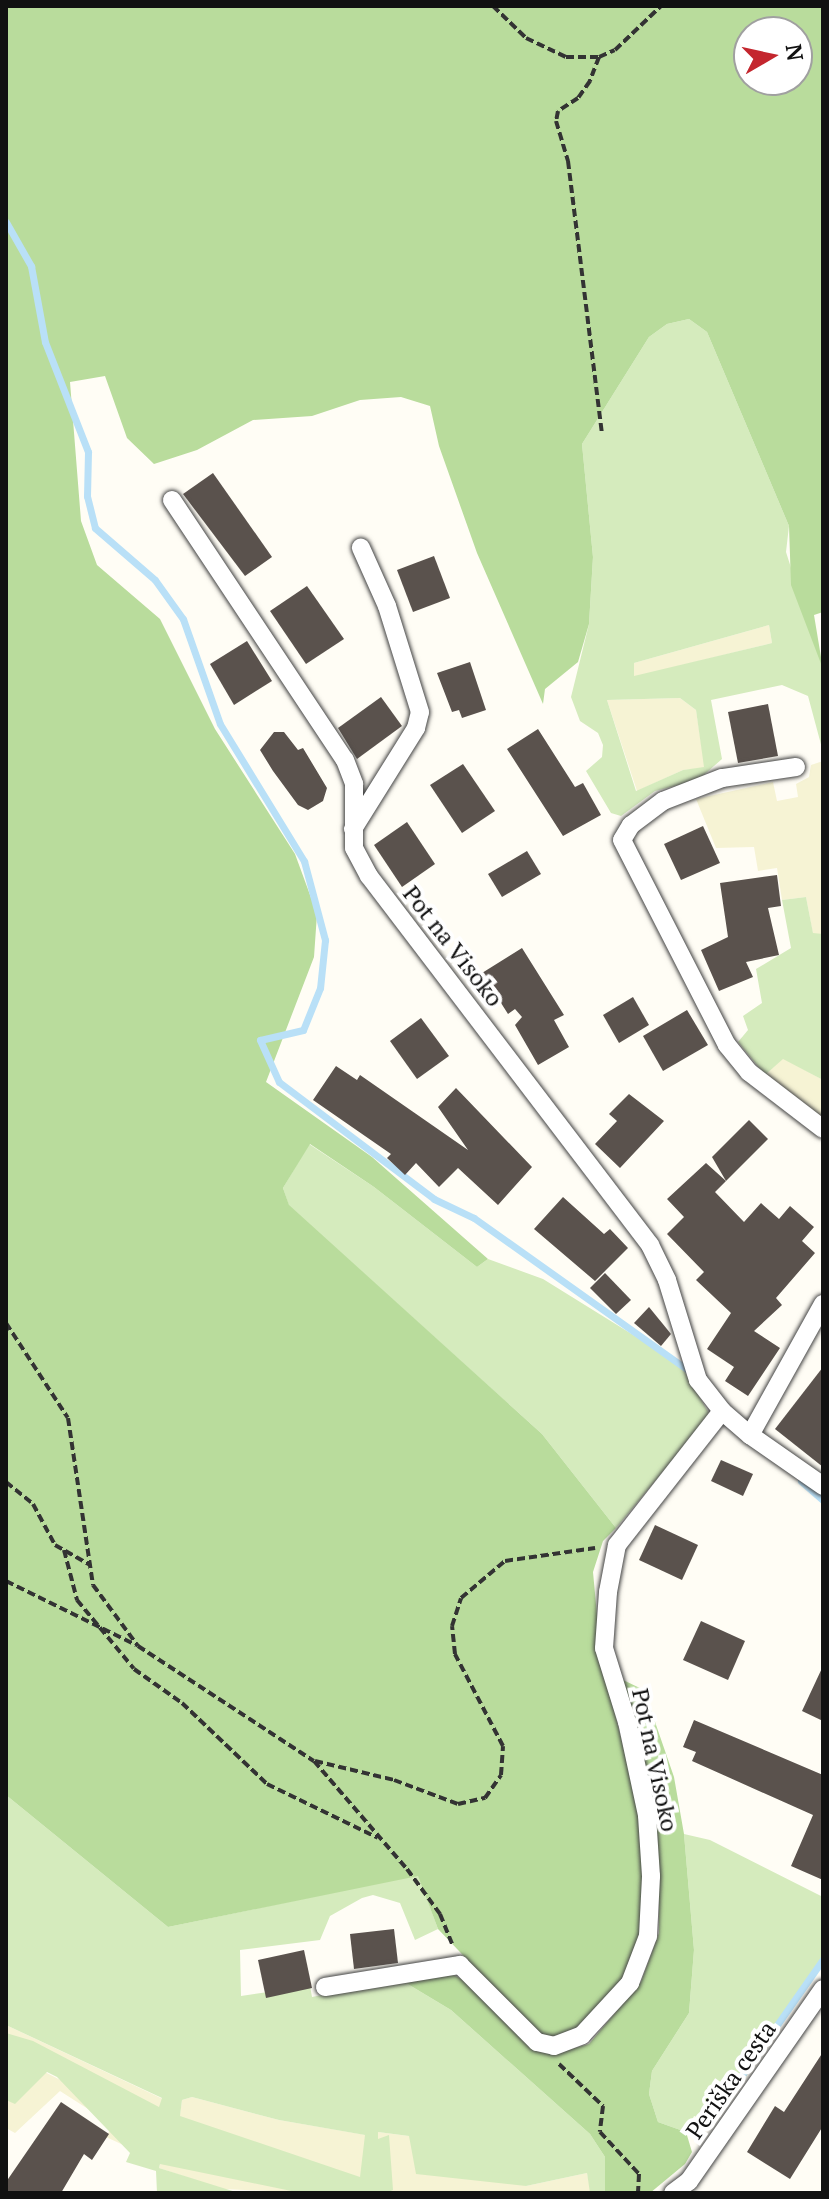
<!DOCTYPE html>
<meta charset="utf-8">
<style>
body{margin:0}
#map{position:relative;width:829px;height:2199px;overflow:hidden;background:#fffdf5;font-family:"PT Serif",serif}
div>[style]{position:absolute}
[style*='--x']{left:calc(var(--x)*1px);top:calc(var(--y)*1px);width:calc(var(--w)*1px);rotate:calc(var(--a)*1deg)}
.farmland>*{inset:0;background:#f6f3d4}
.green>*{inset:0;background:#d5ebbd}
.forest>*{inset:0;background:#b9dc9c}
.stream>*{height:7px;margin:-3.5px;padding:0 3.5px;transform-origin:3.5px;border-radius:3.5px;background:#b9e0f7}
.building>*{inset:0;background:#5a524d}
.path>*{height:4px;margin-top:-2px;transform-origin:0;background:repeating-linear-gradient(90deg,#333 0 8px,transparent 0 12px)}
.roads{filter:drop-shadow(0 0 2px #444) drop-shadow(0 0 2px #444)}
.minor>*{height:18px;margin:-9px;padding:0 9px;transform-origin:9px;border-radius:9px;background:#fff}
span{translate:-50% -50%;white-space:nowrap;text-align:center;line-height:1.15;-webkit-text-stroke:8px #fff;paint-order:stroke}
.street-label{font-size:24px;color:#111}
.frame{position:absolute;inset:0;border:8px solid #111;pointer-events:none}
.north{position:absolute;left:733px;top:16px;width:80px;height:80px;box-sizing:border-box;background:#fff;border:2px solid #a0a0a0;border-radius:50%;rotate:81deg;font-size:22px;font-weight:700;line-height:32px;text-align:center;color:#111}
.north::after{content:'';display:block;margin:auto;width:28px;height:36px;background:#c4262e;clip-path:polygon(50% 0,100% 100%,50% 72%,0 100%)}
</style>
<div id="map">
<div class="farmland">
<div style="clip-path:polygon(769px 625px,772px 643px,634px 677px,634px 663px)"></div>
<div style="clip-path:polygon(680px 698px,696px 710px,705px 768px,683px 770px,637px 791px,607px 700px)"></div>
<div style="clip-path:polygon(823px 761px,823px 934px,813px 934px,806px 897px,782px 900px,777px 868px,758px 871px,754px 847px,716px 848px,696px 799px,773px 782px,777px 801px,798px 797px,796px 784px,809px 777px,811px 765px)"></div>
<div style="clip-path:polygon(783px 1058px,823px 1080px,823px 1121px,765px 1075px)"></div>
<div style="clip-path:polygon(6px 2025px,163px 2099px,157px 2118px,6px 2044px)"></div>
<div style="clip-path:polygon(6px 2052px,142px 2122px,143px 2134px,132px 2149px,106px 2137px,113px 2125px,60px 2091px,15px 2133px,6px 2128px)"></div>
<div style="clip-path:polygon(192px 2097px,279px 2120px,366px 2135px,363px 2182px,176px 2144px,182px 2100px)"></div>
<div style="clip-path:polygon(378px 2132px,409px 2136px,526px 2186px,587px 2173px,591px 2193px,383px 2193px,375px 2188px)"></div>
<div style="clip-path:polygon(165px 2149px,318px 2193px,222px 2189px,159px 2168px)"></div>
</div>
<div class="green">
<div style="clip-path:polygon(evenodd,689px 319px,707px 332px,789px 526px,786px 552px,823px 669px,823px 752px,808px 696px,782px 685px,711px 700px,722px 759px,698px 780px,655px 791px,621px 816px,611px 813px,586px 771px,602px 757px,603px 745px,598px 733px,580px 721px,571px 697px,589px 624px,593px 557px,582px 444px,649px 337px,667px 324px,689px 319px,769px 625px,772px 643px,634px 676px,634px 663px,769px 625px,689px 319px,680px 698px,696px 710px,704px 767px,683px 770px,636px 791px,607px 700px,680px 698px)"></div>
<div style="clip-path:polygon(806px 897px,813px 933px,823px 934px,823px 1080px,783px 1059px,765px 1075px,738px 1042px,748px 1030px,743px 1016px,762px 1003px,756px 969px,791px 948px,782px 900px)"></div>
<div style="clip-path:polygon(309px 1144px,374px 1187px,477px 1267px,488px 1259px,543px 1279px,680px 1364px,710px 1415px,616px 1528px,542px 1434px,289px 1206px,283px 1188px)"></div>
<div style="clip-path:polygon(evenodd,6px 1795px,168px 1927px,418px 1875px,438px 1929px,415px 1940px,400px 1903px,373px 1895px,362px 1898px,330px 1916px,320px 1940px,240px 1950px,241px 1996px,310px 1986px,312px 1997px,401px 1980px,451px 2010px,590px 2134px,605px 2157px,605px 2193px,590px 2193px,587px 2173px,526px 2186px,416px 2174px,409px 2136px,378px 2132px,378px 2139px,389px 2135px,393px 2190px,386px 2193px,301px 2193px,160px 2164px,159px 2168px,239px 2193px,157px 2193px,156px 2171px,126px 2162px,130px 2153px,57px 2077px,47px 2072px,15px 2104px,6px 2100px,6px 2033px,33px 2041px,159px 2107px,162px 2098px,6px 2025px,6px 1795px,192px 2097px,279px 2120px,365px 2135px,360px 2177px,180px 2116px,182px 2100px,192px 2097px)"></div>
<div style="clip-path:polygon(684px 1834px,710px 1840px,823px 1897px,823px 1959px,812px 1978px,715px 2123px,694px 2116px,686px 2132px,658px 2122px,649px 2094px,652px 2071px,689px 2013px,694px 1950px)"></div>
</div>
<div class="forest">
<div style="clip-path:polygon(evenodd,6px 6px,823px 6px,823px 612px,814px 615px,823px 669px,791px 585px,789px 526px,707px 332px,689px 319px,667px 324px,649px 337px,582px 444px,593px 557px,589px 624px,578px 662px,545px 689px,543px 704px,477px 553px,439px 446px,430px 406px,401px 397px,360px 400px,312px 416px,253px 420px,197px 450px,154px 464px,127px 438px,105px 376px,70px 382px,81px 521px,97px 565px,160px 619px,215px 729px,295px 854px,317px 914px,314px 957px,266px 1082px,372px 1157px,488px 1259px,477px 1267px,374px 1187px,310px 1144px,283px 1188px,289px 1205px,542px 1434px,616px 1528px,603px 1541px,593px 1572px,601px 1658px,641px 1818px,645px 1893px,640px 1941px,619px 1987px,575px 2030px,543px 2039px,438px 1929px,418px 1876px,168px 1927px,6px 1795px,6px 6px,749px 32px,797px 32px,797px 80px,749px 80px,749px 32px)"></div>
<div style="clip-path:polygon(621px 1679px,644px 1690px,674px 1777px,684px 1834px,694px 1950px,689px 2013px,652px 2071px,649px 2094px,658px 2122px,686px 2132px,692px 2152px,685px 2164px,650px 2193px,605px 2193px,605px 2157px,590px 2134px,451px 2010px,401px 1980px,453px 1975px,464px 1980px,532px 2048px,553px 2054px,589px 2044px,641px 1982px,659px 1933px,659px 1871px)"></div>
</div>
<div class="stream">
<div style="--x:6;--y:222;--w:51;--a:60.4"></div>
<div style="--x:31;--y:266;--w:77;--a:79.6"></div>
<div style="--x:45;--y:342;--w:118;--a:68.6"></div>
<div style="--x:88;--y:452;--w:44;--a:91.3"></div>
<div style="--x:87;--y:496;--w:33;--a:76"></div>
<div style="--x:95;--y:528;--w:79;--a:40.9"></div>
<div style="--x:155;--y:580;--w:48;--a:54.3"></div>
<div style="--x:183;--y:619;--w:111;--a:70.6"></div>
<div style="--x:220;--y:724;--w:161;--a:58.5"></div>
<div style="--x:304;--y:861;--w:82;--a:75.1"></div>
<div style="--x:325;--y:940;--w:48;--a:95.9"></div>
<div style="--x:320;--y:988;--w:45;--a:112"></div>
<div style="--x:303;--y:1030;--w:44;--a:166.9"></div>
<div style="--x:260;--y:1040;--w:46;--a:65.7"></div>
<div style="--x:279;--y:1082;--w:194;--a:37"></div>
<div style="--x:434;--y:1199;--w:44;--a:25.4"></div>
<div style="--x:474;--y:1218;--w:262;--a:35.4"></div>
<div style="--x:801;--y:1481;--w:29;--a:41"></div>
<div style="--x:716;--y:2112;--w:187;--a:-55"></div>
</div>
<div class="building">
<div style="clip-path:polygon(213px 473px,272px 557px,245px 576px,183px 494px)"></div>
<div style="clip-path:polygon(434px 556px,450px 598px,413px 612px,397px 570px)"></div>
<div style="clip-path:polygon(307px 586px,344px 639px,306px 664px,270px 611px)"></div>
<div style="clip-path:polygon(247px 641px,272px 681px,234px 705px,210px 664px)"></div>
<div style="clip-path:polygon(470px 662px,486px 710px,462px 718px,459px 710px,452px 712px,437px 673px)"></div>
<div style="clip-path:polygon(381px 697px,402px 726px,357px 759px,338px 728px)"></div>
<div style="clip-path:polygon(768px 704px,778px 756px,738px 763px,728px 712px)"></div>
<div style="clip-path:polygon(538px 729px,575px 787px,583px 783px,601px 815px,563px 836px,507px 749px)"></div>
<div style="clip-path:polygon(274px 732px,284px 732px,298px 750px,303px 748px,327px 788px,323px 801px,308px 810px,298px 805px,273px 771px,260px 750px)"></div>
<div style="clip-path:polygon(463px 764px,495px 811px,462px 833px,430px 785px)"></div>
<div style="clip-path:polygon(407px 822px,435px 864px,402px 887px,374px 845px)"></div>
<div style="clip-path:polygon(703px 826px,720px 863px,681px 880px,664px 844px)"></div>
<div style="clip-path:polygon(527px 851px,541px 874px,502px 897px,488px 874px)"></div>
<div style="clip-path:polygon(777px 875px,781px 906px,768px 908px,779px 955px,746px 962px,753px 977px,719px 991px,701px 950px,728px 937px,720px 883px)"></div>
<div style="clip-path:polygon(522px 948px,564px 1015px,554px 1020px,569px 1047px,538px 1065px,515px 1025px,522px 1017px,515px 1009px,508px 1014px,482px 973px)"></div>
<div style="clip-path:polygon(633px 997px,649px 1025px,619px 1043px,603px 1015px)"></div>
<div style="clip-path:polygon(687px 1010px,708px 1045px,663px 1071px,643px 1036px)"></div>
<div style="clip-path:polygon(421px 1018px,449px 1056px,417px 1079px,390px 1041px)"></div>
<div style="clip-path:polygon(336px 1066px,357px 1080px,360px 1075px,468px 1150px,438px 1107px,456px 1088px,532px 1167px,498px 1205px,458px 1168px,439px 1187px,416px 1163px,405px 1175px,387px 1158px,391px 1154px,313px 1100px)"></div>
<div style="clip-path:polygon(629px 1094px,664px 1121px,620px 1168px,595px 1144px,617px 1121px,609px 1114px)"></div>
<div style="clip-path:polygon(749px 1120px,768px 1139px,726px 1181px,712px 1157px)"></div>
<div style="clip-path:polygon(706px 1163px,726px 1181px,715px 1192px,744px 1222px,761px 1203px,779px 1219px,790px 1206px,814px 1227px,802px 1241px,815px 1253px,776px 1298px,782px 1305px,754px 1331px,780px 1348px,748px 1396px,725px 1381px,734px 1367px,707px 1349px,731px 1313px,696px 1280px,704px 1272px,667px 1234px,684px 1217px,667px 1199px)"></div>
<div style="clip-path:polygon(563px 1197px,604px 1234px,610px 1229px,628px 1248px,595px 1281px,534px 1229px)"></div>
<div style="clip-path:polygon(605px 1273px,631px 1300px,616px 1314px,590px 1288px)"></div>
<div style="clip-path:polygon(649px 1307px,671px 1334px,661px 1346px,634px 1323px)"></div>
<div style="clip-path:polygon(823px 1367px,823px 1467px,775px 1429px)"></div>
<div style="clip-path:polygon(721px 1460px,753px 1474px,743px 1496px,711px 1481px)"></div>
<div style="clip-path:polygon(655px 1525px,698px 1545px,682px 1580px,639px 1560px)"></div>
<div style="clip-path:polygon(701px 1621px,745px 1641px,728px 1680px,683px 1660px)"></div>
<div style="clip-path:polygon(823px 1666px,823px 1721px,802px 1711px)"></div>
<div style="clip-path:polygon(694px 1720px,823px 1775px,823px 1880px,791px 1866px,813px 1815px,692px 1761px,696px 1752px,683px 1747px)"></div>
<div style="clip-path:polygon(394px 1929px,398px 1963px,354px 1969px,350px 1934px)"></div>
<div style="clip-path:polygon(304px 1950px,312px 1988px,266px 1998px,258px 1960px)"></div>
<div style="clip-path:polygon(823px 2052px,823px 2126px,790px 2179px,747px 2152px,775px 2106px,784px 2112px)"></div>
<div style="clip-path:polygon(61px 2102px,109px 2134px,92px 2160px,84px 2154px,61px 2193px,6px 2193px,6px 2182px)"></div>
</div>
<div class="path">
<div style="--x:493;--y:6;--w:46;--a:44.1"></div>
<div style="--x:526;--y:38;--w:44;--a:25.4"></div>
<div style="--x:566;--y:57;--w:33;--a:0"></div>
<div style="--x:599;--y:57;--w:17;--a:-24"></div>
<div style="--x:615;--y:50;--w:64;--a:-43.7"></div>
<div style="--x:599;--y:57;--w:26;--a:111"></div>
<div style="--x:590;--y:81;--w:21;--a:125"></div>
<div style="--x:578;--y:98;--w:24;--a:147"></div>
<div style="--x:558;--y:111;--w:10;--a:101"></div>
<div style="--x:556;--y:121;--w:42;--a:73.3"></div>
<div style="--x:568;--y:161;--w:274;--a:82.9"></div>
<div style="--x:6;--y:1323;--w:113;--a:56.9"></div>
<div style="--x:68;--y:1418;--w:169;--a:81.5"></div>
<div style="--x:93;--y:1585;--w:76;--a:53.6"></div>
<div style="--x:138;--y:1646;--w:210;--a:33.2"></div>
<div style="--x:314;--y:1761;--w:143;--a:49.3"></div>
<div style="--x:407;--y:1869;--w:56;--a:53.7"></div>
<div style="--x:440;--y:1914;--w:35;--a:68"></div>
<div style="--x:6;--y:1482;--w:35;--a:39"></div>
<div style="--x:33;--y:1504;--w:47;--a:61.8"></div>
<div style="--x:55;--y:1545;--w:40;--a:29.7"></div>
<div style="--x:64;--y:1550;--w:52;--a:75.4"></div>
<div style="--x:77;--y:1600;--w:89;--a:50.4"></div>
<div style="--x:134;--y:1669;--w:59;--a:35.3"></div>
<div style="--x:182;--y:1703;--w:117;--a:43.6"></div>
<div style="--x:267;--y:1784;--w:123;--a:25.9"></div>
<div style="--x:6;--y:1581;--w:145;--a:26.2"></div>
<div style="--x:315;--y:1761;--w:81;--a:13.5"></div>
<div style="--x:394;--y:1780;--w:68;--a:20.6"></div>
<div style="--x:458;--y:1804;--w:28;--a:-13"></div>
<div style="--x:485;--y:1798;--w:28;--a:-55"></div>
<div style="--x:501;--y:1775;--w:29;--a:-86"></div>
<div style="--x:503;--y:1746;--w:104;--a:-117.6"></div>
<div style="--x:455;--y:1654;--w:28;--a:-96"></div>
<div style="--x:452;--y:1626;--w:29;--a:-72"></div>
<div style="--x:461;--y:1598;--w:57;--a:-40.1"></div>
<div style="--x:505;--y:1561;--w:91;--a:-8.2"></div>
<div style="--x:559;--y:2064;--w:61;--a:43.7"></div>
<div style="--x:603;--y:2106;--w:26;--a:97"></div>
<div style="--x:600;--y:2132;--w:57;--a:47.1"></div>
<div style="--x:639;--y:2174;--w:19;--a:93"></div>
</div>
<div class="roads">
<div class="minor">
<div style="--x:172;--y:500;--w:312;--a:56.4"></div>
<div style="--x:345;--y:760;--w:26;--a:69"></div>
<div style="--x:354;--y:784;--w:64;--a:90"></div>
<div style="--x:354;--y:848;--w:32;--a:62"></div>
<div style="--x:369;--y:876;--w:464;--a:52.7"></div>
<div style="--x:650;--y:1245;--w:39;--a:64"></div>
<div style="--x:667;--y:1280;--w:105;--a:72.8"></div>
<div style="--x:698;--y:1380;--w:39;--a:52"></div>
<div style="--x:722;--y:1411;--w:37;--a:41"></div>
<div style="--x:796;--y:767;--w:75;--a:171.5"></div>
<div style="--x:722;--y:778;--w:63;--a:158.7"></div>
<div style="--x:663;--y:801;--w:40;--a:143"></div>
<div style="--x:631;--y:825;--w:17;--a:121"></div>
<div style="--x:622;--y:840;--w:230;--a:62.9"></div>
<div style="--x:727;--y:1045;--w:35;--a:51"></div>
<div style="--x:749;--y:1072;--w:93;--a:37.6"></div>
<div style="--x:353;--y:829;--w:119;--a:-58"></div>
<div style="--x:416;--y:728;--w:16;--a:-76"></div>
<div style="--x:420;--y:712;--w:111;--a:-107.3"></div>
<div style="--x:387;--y:606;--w:64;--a:-114.1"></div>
<div style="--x:823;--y:1304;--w:150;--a:119.1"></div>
<div style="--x:750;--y:1435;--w:89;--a:34.9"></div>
<div style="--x:325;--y:1987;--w:137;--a:-9.3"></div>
<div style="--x:460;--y:1965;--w:109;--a:45"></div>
<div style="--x:537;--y:2042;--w:17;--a:13"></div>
<div style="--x:554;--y:2046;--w:30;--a:-21"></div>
<div style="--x:582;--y:2035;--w:71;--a:-47.3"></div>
<div style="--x:630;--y:1983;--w:50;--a:-69"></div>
<div style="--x:648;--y:1936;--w:60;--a:-87.1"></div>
<div style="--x:651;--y:1876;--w:61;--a:-93.8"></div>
<div style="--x:647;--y:1815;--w:95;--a:-102.1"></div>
<div style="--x:627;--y:1722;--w:77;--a:-107.3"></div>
<div style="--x:604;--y:1648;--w:56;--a:-85.9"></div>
<div style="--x:608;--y:1592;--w:48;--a:-79.2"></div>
<div style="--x:617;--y:1545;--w:170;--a:-51.9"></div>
<div style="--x:673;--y:2193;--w:20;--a:-37"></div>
<div style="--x:689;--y:2181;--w:234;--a:-55.1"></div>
</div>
</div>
<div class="street-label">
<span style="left:453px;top:946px;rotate:52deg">Pot na Visoko</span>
<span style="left:655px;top:1760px;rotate:78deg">Pot na Visoko</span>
<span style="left:731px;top:2080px;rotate:-55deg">Periška cesta</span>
</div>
<div class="frame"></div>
<div class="north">N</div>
</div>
